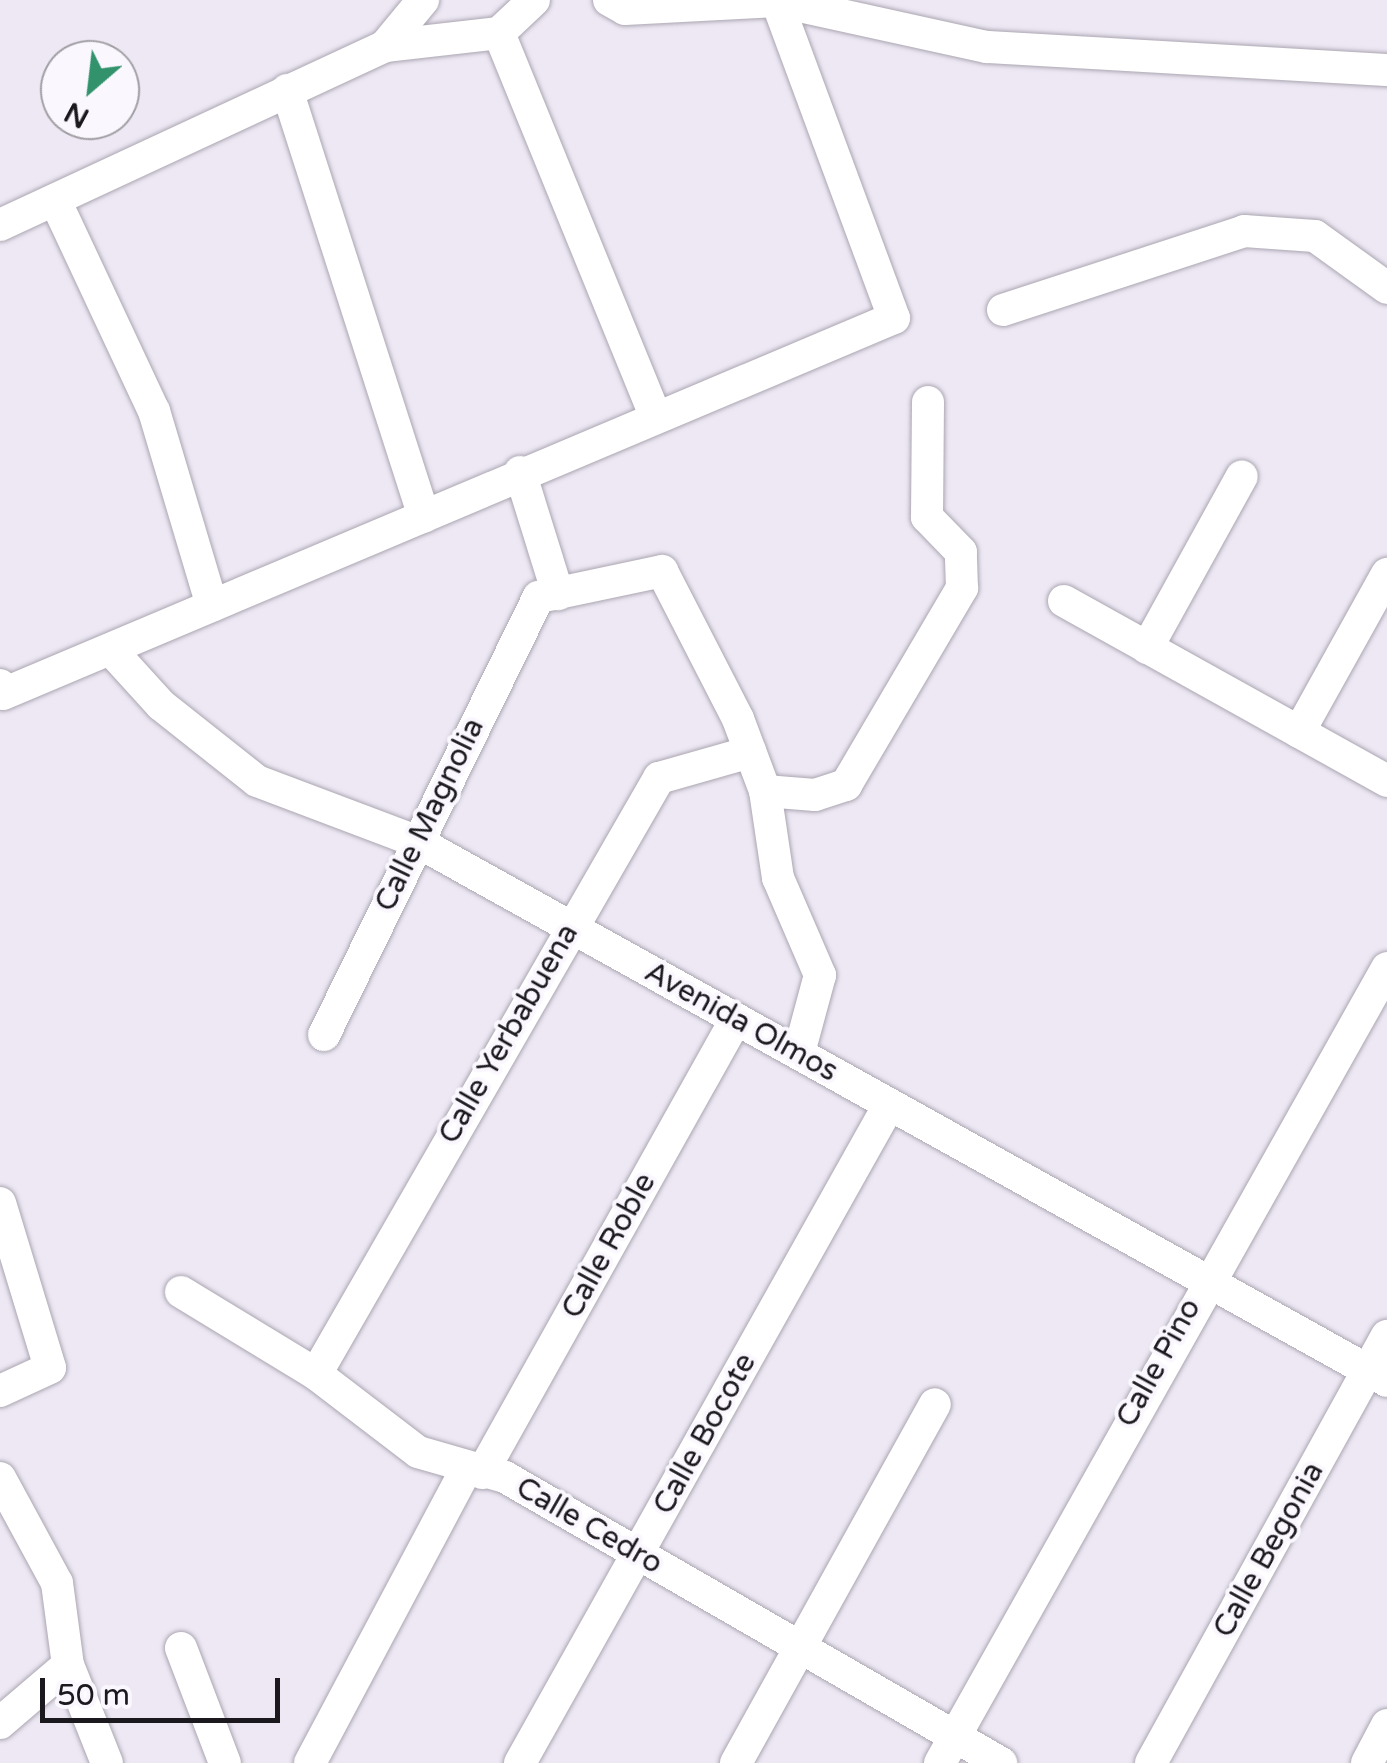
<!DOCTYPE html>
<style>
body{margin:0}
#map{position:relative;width:1387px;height:1763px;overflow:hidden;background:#ede8f4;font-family:"Varela Round",sans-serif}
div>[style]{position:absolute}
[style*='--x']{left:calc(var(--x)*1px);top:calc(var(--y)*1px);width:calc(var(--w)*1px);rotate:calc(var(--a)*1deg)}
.roads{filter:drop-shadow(0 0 2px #aba6b1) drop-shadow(0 0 2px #aba6b1)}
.minor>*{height:32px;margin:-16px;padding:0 16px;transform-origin:16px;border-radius:16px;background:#fff}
span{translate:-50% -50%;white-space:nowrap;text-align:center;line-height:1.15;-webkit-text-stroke:8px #faf7fe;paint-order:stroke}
.street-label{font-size:30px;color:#1b191d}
.north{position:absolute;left:40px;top:40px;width:100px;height:100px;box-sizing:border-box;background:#faf7fe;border:2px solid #a19ea4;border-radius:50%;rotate:208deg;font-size:28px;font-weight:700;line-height:40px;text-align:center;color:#1b191d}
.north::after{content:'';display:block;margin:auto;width:35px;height:45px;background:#31926c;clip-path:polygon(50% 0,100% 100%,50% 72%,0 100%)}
.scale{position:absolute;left:40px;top:1678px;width:240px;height:45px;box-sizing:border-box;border:5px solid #1b191d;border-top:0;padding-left:12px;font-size:30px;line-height:35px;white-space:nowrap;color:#1b191d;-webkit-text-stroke:8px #faf7fe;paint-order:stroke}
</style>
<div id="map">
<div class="roads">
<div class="minor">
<div style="--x:609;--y:0;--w:18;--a:29"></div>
<div style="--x:625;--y:9;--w:152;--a:-3"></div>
<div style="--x:777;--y:1;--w:215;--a:12.4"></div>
<div style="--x:987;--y:47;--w:401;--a:3.3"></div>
<div style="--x:499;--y:33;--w:410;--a:67.8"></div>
<div style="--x:385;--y:46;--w:115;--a:-6.5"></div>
<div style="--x:499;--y:33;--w:48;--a:-43.3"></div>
<div style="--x:287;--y:90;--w:448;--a:72.2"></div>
<div style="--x:55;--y:200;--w:233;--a:64.9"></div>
<div style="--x:154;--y:411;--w:203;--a:73.4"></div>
<div style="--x:0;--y:225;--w:425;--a:-24.9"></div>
<div style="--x:385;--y:46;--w:60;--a:-50.4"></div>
<div style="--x:1003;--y:310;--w:254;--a:-18.1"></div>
<div style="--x:1244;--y:231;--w:71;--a:4"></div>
<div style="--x:1315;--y:236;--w:89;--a:35.8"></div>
<div style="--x:520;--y:472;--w:128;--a:72.7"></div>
<div style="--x:1064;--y:601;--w:370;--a:29.1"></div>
<div style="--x:1147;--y:648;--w:196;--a:-61.1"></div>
<div style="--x:111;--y:650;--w:74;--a:47.7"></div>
<div style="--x:161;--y:705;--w:122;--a:38.4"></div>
<div style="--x:257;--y:781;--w:170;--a:20.7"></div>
<div style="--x:416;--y:841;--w:1111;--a:29.08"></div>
<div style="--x:0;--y:685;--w:9;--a:72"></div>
<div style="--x:3;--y:694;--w:967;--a:-22.88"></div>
<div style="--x:894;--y:318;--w:338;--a:-110.3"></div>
<div style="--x:1299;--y:732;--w:181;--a:-60.9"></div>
<div style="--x:765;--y:791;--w:50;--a:4.6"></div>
<div style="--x:815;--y:795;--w:33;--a:-18"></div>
<div style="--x:846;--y:785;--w:229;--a:-59.5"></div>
<div style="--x:962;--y:588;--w:36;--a:-92"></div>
<div style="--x:961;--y:552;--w:49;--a:-134.2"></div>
<div style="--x:927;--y:517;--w:115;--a:-89.5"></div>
<div style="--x:324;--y:1035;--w:488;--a:-63.9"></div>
<div style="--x:539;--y:597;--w:126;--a:-11.9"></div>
<div style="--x:662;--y:571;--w:166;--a:62.8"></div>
<div style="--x:738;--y:719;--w:77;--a:69.4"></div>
<div style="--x:765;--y:791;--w:88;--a:81.5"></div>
<div style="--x:778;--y:878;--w:106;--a:66.6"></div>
<div style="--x:820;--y:975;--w:81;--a:105.1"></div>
<div style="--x:0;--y:1203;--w:172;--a:73.1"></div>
<div style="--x:50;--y:1368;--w:55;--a:155.3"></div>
<div style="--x:181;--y:1292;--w:158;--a:31.3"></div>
<div style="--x:316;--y:1374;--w:128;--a:37.4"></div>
<div style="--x:418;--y:1452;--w:91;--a:16"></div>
<div style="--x:505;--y:1477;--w:573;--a:29.97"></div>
<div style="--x:316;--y:1374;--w:688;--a:-60.08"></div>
<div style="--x:659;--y:778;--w:95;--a:-15.9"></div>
<div style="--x:482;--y:1473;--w:520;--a:-60.77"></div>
<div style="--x:0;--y:1478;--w:119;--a:61.5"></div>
<div style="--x:57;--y:1583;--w:83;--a:82.4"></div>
<div style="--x:68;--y:1665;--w:105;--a:68.3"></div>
<div style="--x:181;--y:1648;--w:123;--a:69.1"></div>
<div style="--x:0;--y:1723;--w:89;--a:-40.5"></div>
<div style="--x:310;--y:1763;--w:332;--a:-62"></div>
<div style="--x:520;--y:1763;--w:754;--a:-60.72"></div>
<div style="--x:736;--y:1763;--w:410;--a:-61"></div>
<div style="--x:940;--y:1763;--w:912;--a:-60.65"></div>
<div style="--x:1151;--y:1763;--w:488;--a:-61.1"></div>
<div style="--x:1367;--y:1763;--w:43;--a:-62.2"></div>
</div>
</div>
<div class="street-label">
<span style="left:430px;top:815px;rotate:-64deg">Calle Magnolia</span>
<span style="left:741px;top:1022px;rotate:29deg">Avenida Olmos</span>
<span style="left:509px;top:1034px;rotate:-60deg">Calle Yerbabuena</span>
<span style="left:609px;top:1246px;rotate:-61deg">Calle Roble</span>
<span style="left:1159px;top:1363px;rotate:-61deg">Calle Pino</span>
<span style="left:705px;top:1434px;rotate:-61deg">Calle Bocote</span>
<span style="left:589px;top:1526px;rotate:30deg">Calle Cedro</span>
<span style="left:1269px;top:1550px;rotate:-61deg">Calle Begonia</span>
</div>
<div class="north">N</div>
<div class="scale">50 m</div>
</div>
